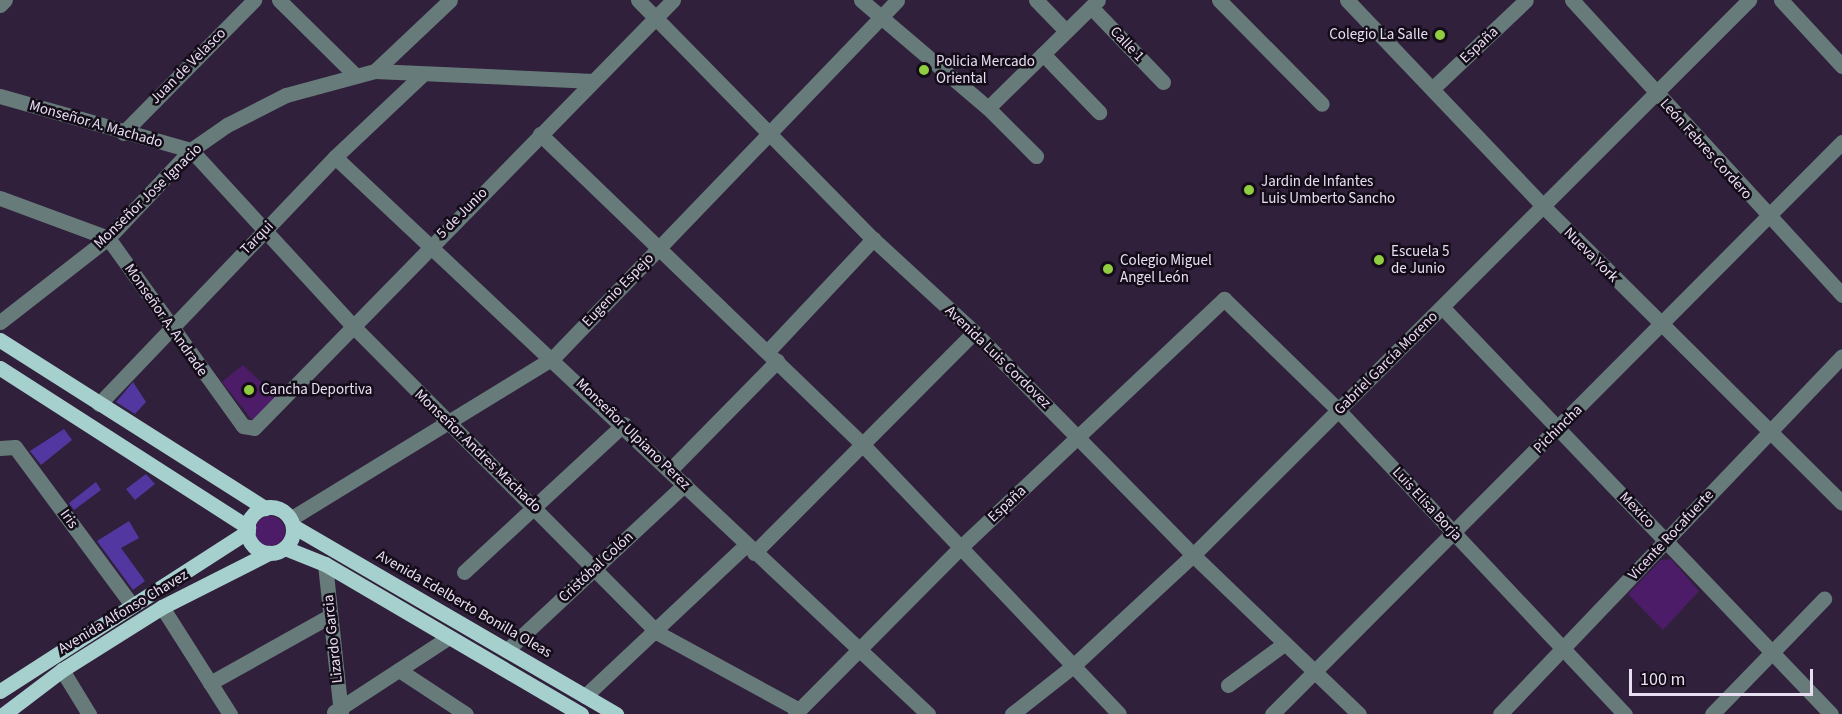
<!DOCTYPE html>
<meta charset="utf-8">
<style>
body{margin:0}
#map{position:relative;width:1842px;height:714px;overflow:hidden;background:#30203b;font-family:"Source Sans 3",sans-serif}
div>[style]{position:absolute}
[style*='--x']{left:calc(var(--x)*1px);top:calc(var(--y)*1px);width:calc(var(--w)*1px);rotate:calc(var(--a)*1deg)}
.green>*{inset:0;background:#4c1c69}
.round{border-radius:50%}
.building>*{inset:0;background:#5237a0}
.minor>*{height:15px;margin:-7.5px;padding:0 7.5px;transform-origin:7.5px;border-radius:7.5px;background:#677b7a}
.major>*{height:15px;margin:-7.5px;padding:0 7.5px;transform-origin:7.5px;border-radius:7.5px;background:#a6d0cd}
.major>.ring{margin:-7.5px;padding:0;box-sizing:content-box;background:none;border:15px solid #a6d0cd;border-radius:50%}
.dots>*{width:16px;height:16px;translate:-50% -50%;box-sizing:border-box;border:3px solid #140d19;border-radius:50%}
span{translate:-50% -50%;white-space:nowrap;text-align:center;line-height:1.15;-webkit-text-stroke:5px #140d19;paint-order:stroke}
.poi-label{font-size:15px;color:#e8def1}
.right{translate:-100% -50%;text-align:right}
.left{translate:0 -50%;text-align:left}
.street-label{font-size:15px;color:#e8def1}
.scale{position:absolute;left:1629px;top:669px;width:184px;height:27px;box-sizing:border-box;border:3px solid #e8def1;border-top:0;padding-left:8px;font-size:18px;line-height:21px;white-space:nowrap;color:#e8def1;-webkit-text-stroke:4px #140d19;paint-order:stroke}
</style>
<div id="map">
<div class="green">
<div style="clip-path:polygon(243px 365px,277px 397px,253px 421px,222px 382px)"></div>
<div class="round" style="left:255px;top:516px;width:30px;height:30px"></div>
<div style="clip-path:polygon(1671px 559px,1699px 591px,1663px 630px,1628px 594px,1661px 560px)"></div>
</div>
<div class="building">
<div style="clip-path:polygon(133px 382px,146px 402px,135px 414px,116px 402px)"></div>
<div style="clip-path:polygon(64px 429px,72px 440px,41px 465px,30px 451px)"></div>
<div style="clip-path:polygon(146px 474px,155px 484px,135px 500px,126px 489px)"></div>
<div style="clip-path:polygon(96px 482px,101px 490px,74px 510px,69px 503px)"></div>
<div style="clip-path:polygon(129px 521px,139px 538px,121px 548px,145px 581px,133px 590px,97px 541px)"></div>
</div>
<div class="minor">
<div style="--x:279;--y:0;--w:107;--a:44.6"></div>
<div style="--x:638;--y:0;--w:335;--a:45.5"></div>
<div style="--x:873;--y:239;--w:137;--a:42.6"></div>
<div style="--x:974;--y:332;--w:313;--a:45.5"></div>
<div style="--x:1193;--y:555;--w:230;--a:43.8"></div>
<div style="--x:861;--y:0;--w:167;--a:40.4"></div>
<div style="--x:988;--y:108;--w:68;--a:45"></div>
<div style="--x:1036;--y:0;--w:43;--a:45.9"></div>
<div style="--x:1219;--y:0;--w:146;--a:45.3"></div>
<div style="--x:1347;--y:0;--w:284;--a:46.4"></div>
<div style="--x:1543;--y:206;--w:421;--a:44.8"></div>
<div style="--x:1572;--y:0;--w:400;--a:47.5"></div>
<div style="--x:1781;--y:0;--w:90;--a:47.3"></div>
<div style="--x:0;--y:5;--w:7;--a:-45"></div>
<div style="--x:1091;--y:7;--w:104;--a:46.2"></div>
<div style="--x:1043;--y:54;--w:81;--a:46"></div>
<div style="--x:375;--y:71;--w:103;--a:-43.4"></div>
<div style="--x:1432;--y:89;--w:129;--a:-43.4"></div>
<div style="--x:0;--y:96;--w:198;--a:15.8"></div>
<div style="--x:191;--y:150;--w:238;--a:47.4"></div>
<div style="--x:352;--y:325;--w:434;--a:45.2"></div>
<div style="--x:658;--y:633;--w:161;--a:28.6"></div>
<div style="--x:988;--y:108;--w:154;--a:-44.5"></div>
<div style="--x:123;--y:133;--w:187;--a:-45.4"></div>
<div style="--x:540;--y:134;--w:448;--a:43.9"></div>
<div style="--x:863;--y:445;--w:371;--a:46.4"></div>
<div style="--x:335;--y:157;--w:814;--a:43.21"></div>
<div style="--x:0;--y:198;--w:115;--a:20.3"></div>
<div style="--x:108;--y:238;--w:231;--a:54.3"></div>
<div style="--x:243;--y:426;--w:11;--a:10"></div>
<div style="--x:254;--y:428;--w:599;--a:-45.61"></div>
<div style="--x:1442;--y:307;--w:563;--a:46.3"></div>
<div style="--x:0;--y:322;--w:137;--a:-37.9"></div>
<div style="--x:108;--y:238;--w:121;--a:-46.7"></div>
<div style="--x:191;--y:150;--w:44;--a:-34.8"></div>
<div style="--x:227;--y:125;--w:66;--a:-27"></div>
<div style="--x:286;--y:95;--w:92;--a:-15.1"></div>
<div style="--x:375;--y:71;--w:218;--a:2.6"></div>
<div style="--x:768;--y:351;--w:154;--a:-46.8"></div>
<div style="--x:99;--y:404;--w:342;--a:-46.3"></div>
<div style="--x:335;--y:157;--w:118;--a:-43.3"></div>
<div style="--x:0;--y:448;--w:15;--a:-4"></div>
<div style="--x:15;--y:447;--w:197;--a:53.5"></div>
<div style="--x:670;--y:470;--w:153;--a:-45.5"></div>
<div style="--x:290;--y:519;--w:308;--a:-31.5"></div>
<div style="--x:553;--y:358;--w:496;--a:-46.1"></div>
<div style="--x:754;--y:553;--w:312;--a:-45.1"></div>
<div style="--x:325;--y:564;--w:151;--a:83.9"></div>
<div style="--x:464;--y:572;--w:218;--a:-42.8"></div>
<div style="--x:162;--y:607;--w:127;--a:57.6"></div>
<div style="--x:507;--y:650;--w:243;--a:-43"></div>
<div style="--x:62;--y:670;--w:52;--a:58.5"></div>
<div style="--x:399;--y:670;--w:80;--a:33.3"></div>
<div style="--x:210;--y:683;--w:137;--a:-29.2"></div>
<div style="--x:1228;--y:685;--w:69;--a:-36.2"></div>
<div style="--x:585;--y:696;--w:221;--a:-43.2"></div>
<div style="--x:334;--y:712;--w:137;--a:-33.1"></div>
<div style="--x:795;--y:714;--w:238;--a:-45.2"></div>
<div style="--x:963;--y:545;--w:359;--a:-43.3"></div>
<div style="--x:1224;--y:299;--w:161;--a:44.2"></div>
<div style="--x:1339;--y:411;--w:417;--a:46.7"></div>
<div style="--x:1012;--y:714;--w:78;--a:-38.2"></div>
<div style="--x:1073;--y:666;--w:163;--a:-42.8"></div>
<div style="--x:1193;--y:555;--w:786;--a:-44.95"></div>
<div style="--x:1272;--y:714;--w:808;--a:-45.1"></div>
<div style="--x:1500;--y:714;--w:495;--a:-46.3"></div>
<div style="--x:1712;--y:714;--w:161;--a:-45.8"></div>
</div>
<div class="major">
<div style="--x:0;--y:340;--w:314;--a:32.4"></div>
<div style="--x:0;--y:368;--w:295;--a:32.7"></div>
<div class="ring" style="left:247px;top:507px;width:31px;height:31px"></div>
<div style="--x:293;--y:526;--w:374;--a:30.2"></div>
<div style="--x:285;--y:548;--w:43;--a:21.8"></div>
<div style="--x:325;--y:564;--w:297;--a:30.4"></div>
<div style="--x:0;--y:691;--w:295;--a:-32.8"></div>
<div style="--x:4;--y:714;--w:73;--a:-37.2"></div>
<div style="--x:62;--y:670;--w:118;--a:-32.2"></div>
<div style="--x:162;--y:607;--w:120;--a:-26.8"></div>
</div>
<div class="dots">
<div style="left:1440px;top:35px;background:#91cd40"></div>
<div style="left:924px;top:70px;background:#91cd40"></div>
<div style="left:1249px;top:190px;background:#91cd40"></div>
<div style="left:1379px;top:260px;background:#91cd40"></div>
<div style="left:1108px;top:269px;background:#91cd40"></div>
<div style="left:249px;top:390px;background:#91cd40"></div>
</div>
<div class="poi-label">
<span class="right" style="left:1428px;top:35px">Colegio La Salle</span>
<span class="left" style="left:936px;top:70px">Policia Mercado<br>Oriental</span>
<span class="left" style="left:1261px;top:190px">Jardin de Infantes<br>Luis Umberto Sancho</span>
<span class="left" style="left:1391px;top:260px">Escuela 5<br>de Junio</span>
<span class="left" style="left:1120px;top:269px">Colegio Miguel<br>Angel León</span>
<span class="left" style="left:261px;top:390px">Cancha Deportiva</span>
</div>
<div class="street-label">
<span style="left:1127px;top:44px;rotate:46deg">Calle 1</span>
<span style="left:1479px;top:45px;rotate:-43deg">España</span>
<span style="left:188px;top:66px;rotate:-45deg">Juan de Velasco</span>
<span style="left:96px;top:124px;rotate:16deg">Monseñor A. Machado</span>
<span style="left:1706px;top:149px;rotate:48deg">León Febres Cordero</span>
<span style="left:148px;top:196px;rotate:-44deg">Monseñor Jose Ignacio</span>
<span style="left:462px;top:213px;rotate:-45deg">5 de Junio</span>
<span style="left:257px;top:238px;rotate:-46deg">Tarqui</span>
<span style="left:1591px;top:255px;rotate:45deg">Nueva York</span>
<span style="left:618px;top:290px;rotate:-46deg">Eugenio Espejo</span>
<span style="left:166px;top:320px;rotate:55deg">Monseñor A. Andrade</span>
<span style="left:998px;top:357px;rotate:44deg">Avenida Luis Cordovez</span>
<span style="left:1386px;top:363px;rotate:-45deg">Gabriel García Moreno</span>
<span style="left:1558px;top:429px;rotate:-45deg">Pichincha</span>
<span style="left:633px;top:434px;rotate:44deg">Monseñor Ulpiano Perez</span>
<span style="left:478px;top:451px;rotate:44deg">Monseñor Andres Machado</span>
<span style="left:1007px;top:504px;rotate:-43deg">España</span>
<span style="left:1427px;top:504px;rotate:47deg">Luis Elisa Borja</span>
<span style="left:1637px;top:510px;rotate:46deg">Mexico</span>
<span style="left:69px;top:519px;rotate:54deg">Iris</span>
<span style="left:1671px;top:535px;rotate:-47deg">Vicente Rocafuerte</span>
<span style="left:596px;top:567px;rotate:-43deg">Cristóbal Colón</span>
<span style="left:464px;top:604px;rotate:30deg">Avenida Edelberto Bonilla Oleas</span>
<span style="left:123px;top:612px;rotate:-31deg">Avenida Alfonso Chavez</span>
<span style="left:333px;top:639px;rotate:-96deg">Lizardo Garcia</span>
</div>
<div class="scale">100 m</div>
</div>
